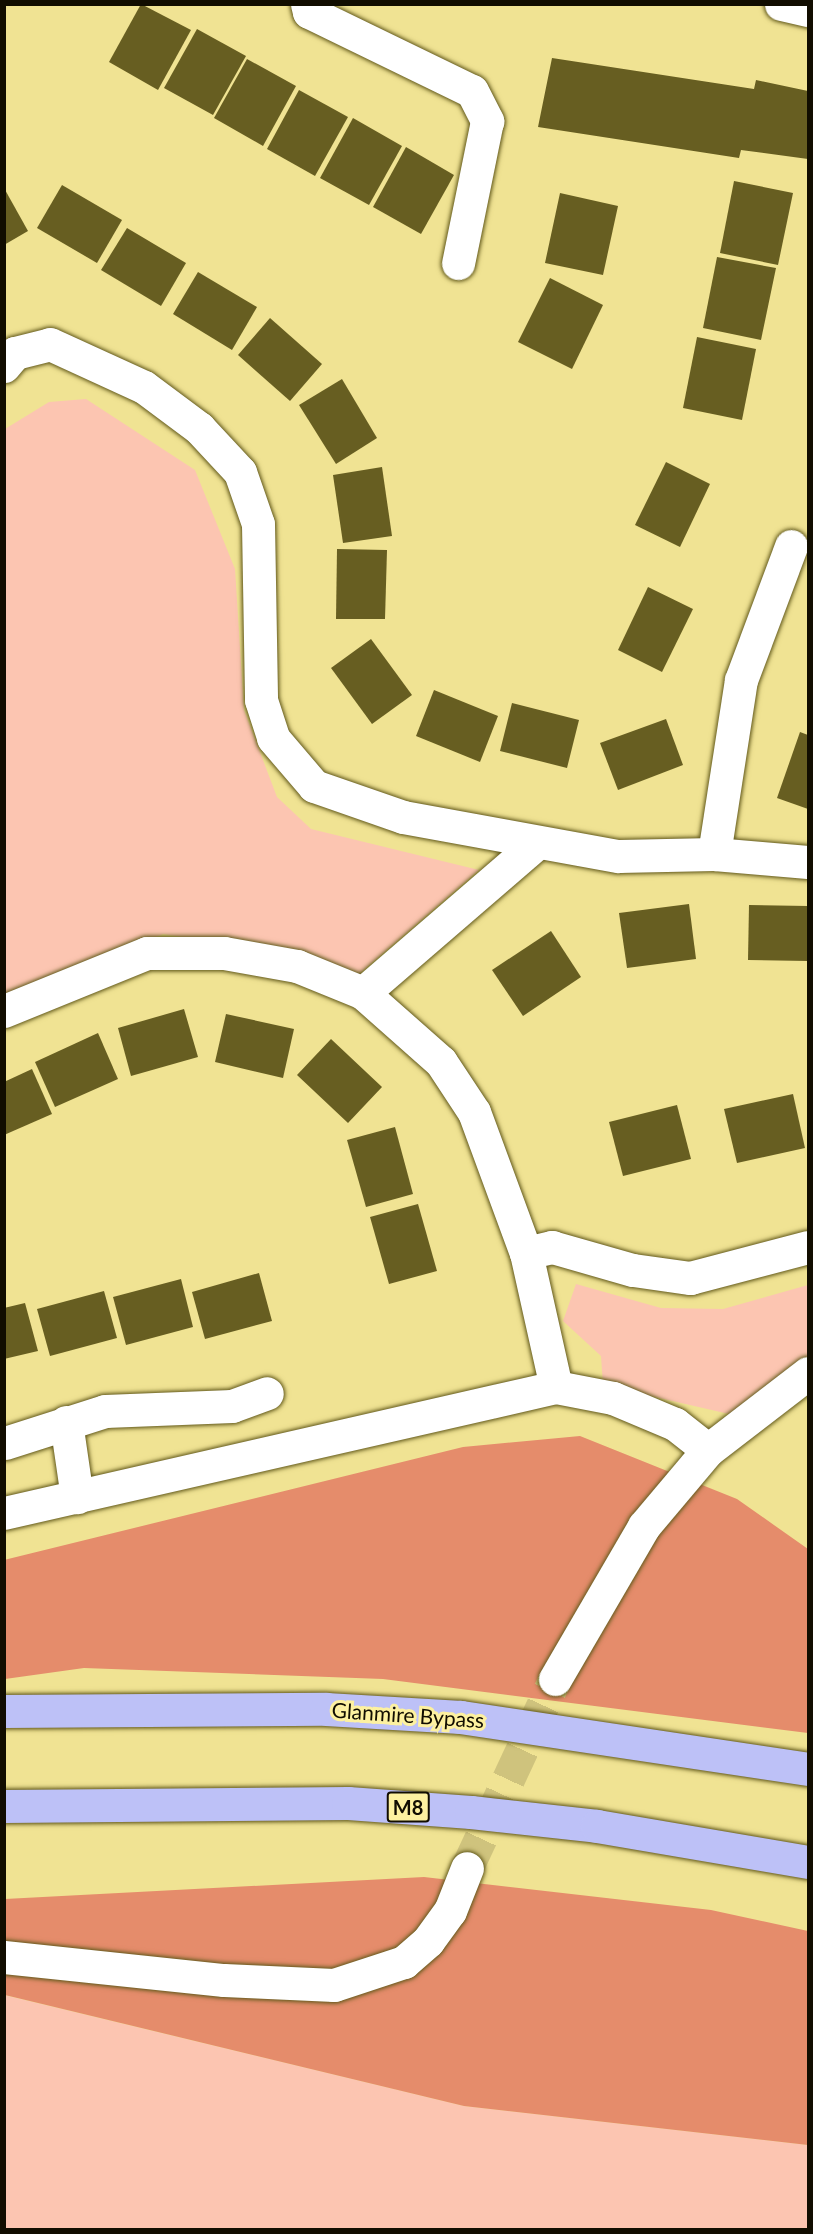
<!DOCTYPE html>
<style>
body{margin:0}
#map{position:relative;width:813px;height:2234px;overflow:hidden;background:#f0e393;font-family:Lato,sans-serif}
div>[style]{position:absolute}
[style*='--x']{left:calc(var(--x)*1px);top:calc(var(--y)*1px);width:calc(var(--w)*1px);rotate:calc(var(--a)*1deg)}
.green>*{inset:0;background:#fcc5b1}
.forest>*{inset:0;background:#e58c6b}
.building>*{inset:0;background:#675e21}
.minor-tunnel>*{height:33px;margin-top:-16.5px;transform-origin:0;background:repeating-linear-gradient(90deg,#cfc37d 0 33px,transparent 0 49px)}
.roads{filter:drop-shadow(0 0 2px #62591b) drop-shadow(0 0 2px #62591b)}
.minor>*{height:33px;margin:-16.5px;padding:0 16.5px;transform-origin:16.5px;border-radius:16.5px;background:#fff}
.highway>*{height:33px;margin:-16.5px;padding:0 16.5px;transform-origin:16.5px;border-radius:16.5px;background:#bdc1f7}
span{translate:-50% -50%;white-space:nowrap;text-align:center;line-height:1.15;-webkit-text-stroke:6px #fdf1a0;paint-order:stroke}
.shield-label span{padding:2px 4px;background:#fdf1a0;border:2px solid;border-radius:4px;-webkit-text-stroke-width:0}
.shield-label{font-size:20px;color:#110d00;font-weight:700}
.street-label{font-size:21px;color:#110d00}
.frame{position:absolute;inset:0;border:6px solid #110d00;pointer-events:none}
</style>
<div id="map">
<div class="green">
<div style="clip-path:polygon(86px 399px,195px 470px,235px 569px,244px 710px,277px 797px,311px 829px,479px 870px,359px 974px,287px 953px,163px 934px,5px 1000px,5px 429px,49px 402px)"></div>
<div style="clip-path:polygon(576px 1284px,661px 1308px,723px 1309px,808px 1285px,808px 1356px,729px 1414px,603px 1385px,601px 1356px,563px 1321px)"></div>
<div style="clip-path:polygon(4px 1995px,464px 2106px,808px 2145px,808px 2229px,5px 2229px)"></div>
</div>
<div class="forest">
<div style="clip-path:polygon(580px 1436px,737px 1499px,808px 1549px,808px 1733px,383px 1679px,84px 1668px,5px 1679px,4px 1560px,463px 1447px)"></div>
<div style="clip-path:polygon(424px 1877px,711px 1910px,808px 1931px,808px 2145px,464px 2106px,5px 1995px,5px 1899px)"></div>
</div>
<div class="building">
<div style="clip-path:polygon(141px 4px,191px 30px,158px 90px,109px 62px)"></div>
<div style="clip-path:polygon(197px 29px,246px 56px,213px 115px,164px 88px)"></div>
<div style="clip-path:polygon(552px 58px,754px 89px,756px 80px,808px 91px,808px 159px,741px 150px,739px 158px,538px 127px)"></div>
<div style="clip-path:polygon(247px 59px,296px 86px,263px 146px,214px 118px)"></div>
<div style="clip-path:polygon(299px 90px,348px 117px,315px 176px,267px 149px)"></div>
<div style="clip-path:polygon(353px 118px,402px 146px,369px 205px,320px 178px)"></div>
<div style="clip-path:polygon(406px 147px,454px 175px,421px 234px,373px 207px)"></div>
<div style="clip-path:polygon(734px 181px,793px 193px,778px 265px,720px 253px)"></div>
<div style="clip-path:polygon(62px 185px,122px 220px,97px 263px,37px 228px)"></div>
<div style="clip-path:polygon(4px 188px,28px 231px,4px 245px)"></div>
<div style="clip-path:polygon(560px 193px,618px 206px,603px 275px,545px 263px)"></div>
<div style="clip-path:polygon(127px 228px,186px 263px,161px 306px,101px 270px)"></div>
<div style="clip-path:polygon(717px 257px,776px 268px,761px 340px,703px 328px)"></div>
<div style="clip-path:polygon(198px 272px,257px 307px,232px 350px,173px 314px)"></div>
<div style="clip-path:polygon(550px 278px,603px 305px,572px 369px,518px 342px)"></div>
<div style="clip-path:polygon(270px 318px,322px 364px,290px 401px,238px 355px)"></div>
<div style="clip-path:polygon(697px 337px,756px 349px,742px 420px,683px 408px)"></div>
<div style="clip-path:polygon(342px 379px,377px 438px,336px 464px,299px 405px)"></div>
<div style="clip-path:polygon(666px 462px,710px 484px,680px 547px,635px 525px)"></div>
<div style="clip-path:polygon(382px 467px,392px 536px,343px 543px,333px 475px)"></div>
<div style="clip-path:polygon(337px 549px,387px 550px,385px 619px,336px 619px)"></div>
<div style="clip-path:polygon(648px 587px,693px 609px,662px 672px,618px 650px)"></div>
<div style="clip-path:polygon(371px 639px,412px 695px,372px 724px,331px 668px)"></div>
<div style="clip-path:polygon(434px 690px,498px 716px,480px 762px,416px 736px)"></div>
<div style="clip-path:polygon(512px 703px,579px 720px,567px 768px,500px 751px)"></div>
<div style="clip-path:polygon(666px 719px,683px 765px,618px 790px,600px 743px)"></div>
<div style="clip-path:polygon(800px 732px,808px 735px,808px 809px,777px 798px)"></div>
<div style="clip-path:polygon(689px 904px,696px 959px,627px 968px,619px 913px)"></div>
<div style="clip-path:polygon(749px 905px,808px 906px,808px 961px,748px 960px)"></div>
<div style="clip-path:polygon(551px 931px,581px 977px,523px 1016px,492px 970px)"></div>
<div style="clip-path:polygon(184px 1009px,198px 1057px,131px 1076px,118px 1028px)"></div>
<div style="clip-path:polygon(226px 1014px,294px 1029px,283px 1078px,215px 1062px)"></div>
<div style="clip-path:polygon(98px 1033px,118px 1079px,55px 1107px,35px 1062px)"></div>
<div style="clip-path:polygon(331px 1039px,382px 1087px,348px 1123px,297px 1075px)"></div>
<div style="clip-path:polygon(32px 1069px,52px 1114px,4px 1135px,4px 1082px)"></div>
<div style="clip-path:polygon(793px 1094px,805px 1148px,737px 1163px,724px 1109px)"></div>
<div style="clip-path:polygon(677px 1105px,691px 1159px,623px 1176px,609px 1122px)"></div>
<div style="clip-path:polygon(395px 1127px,413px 1194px,366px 1207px,347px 1140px)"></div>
<div style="clip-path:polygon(418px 1204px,437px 1271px,389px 1284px,370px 1217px)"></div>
<div style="clip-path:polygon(259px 1273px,272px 1321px,205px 1339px,192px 1292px)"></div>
<div style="clip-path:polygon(181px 1279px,193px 1327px,126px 1345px,113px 1297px)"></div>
<div style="clip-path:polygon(104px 1291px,117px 1338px,50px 1356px,37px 1309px)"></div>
<div style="clip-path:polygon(25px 1303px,38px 1351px,4px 1359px,4px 1308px)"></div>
</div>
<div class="minor-tunnel">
<div style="--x:467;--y:1868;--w:208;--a:-65"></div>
</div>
<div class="roads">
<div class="minor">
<div style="--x:307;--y:4;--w:8;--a:76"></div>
<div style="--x:309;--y:12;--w:181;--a:25.9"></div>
<div style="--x:472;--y:91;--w:34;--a:63"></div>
<div style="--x:487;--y:121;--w:145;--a:101.5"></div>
<div style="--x:781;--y:4;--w:28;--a:13"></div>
<div style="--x:4;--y:366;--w:17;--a:-50"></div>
<div style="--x:15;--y:353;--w:36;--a:-14"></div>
<div style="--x:50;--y:344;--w:103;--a:24.6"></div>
<div style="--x:144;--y:387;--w:69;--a:36.7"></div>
<div style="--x:199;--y:428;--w:60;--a:47"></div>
<div style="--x:240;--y:472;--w:55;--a:70.9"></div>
<div style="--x:258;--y:524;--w:176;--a:89"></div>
<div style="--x:261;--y:700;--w:40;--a:72"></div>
<div style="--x:273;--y:738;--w:63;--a:49.5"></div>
<div style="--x:314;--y:786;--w:94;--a:19.2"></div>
<div style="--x:403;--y:817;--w:219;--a:10.3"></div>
<div style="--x:618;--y:856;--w:96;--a:-1.2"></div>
<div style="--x:714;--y:854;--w:94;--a:4.9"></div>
<div style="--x:714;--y:854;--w:176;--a:-81.2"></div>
<div style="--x:741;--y:680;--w:143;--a:-69.5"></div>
<div style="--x:363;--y:993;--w:230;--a:-40.8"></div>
<div style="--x:4;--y:1011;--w:154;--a:-22.1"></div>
<div style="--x:147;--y:953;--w:77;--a:0"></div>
<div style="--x:224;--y:953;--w:74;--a:10.1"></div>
<div style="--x:297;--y:966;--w:71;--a:22.2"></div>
<div style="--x:363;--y:993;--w:104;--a:41.5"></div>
<div style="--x:441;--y:1062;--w:60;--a:56.6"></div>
<div style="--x:474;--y:1112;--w:150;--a:69.8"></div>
<div style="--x:526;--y:1253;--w:137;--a:77.4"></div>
<div style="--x:556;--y:1387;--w:58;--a:10.9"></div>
<div style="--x:613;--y:1398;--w:67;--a:22.8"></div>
<div style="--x:675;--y:1424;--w:42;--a:38.2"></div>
<div style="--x:526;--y:1253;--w:27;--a:-13"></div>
<div style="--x:552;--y:1247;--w:84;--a:15.9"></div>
<div style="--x:633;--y:1270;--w:58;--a:8"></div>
<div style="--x:690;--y:1278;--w:122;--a:-14.7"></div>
<div style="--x:66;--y:1422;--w:76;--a:81.7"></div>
<div style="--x:5;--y:1443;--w:105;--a:-17.7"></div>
<div style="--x:105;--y:1411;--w:127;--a:-2.3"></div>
<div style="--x:232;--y:1406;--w:37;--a:-20"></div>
<div style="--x:4;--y:1513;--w:566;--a:-12.86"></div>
<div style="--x:555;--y:1679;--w:177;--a:-59.8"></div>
<div style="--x:644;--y:1526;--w:99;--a:-49.9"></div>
<div style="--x:708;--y:1450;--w:126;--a:-37.6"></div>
<div style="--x:4;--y:1957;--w:221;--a:6"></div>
<div style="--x:224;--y:1980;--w:110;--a:2.6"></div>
<div style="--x:334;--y:1985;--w:74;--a:-18.2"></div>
<div style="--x:404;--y:1962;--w:32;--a:-41"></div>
<div style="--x:428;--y:1941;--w:37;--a:-54"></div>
<div style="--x:450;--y:1911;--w:46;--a:-68.4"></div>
</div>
<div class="highway">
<div style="--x:4;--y:1711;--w:322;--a:-0.4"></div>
<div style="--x:326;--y:1709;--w:135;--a:3.4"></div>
<div style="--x:461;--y:1717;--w:351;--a:8.5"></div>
<div style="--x:4;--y:1806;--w:344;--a:-0.5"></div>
<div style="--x:348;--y:1803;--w:123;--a:4.2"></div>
<div style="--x:471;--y:1812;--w:127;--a:6.3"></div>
<div style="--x:597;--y:1826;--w:214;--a:9.7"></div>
</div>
</div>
<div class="shield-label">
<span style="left:408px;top:1807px">M8</span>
</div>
<div class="street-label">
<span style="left:408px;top:1715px;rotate:4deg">Glanmire Bypass</span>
</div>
<div class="frame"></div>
</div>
